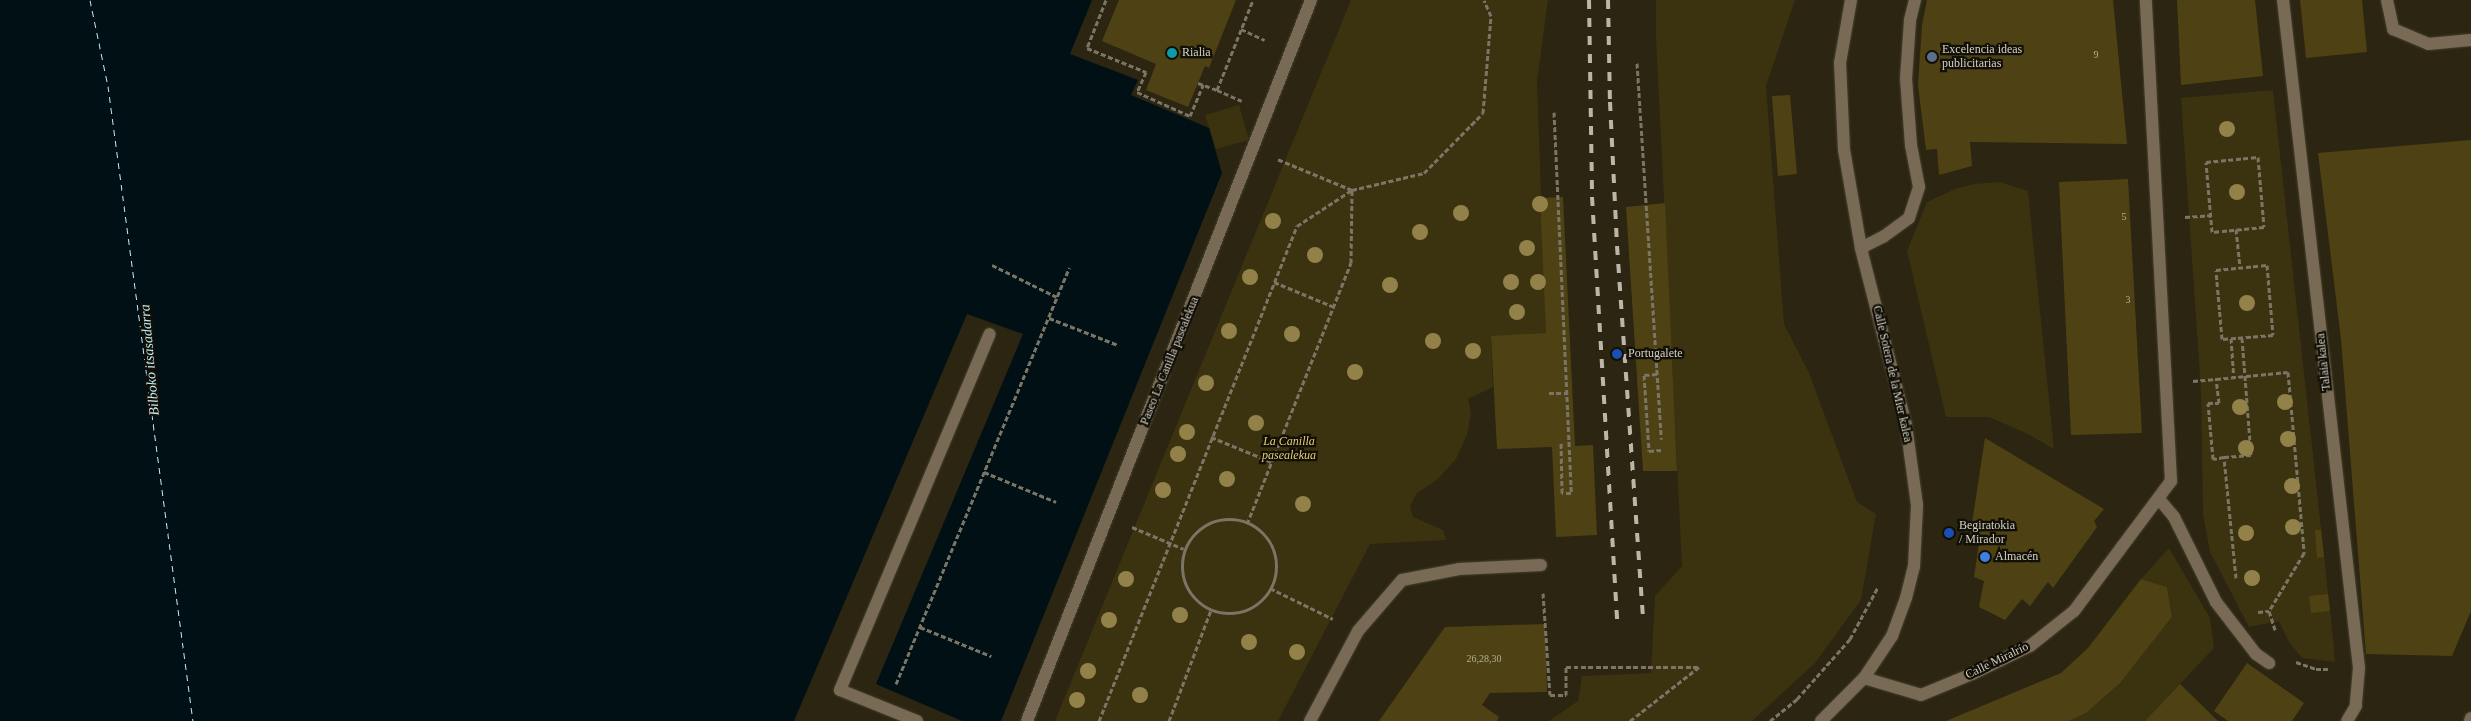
<!DOCTYPE html>
<meta charset="utf-8">
<style>
body{margin:0}
#map{position:relative;width:2471px;height:721px;overflow:hidden;background:#2b2511;font-family:Georgia,serif}
div>[style]{position:absolute}
[style*='--x']{left:calc(var(--x)*1px);top:calc(var(--y)*1px);width:calc(var(--w)*1px);rotate:calc(var(--a)*1deg)}
.green>*{inset:0;background:#3b3210}
.water>*{inset:0;background:#001015}
.ferry>*{height:1px;margin-top:-0.5px;transform-origin:0;background:repeating-linear-gradient(90deg,#c3ecf6 0 6px,transparent 0 11px)}
.building>*{inset:0;background:#4e4214}
.path>*{height:3px;margin-top:-1.5px;transform-origin:0;background:repeating-linear-gradient(90deg,#7a7565 0 5px,transparent 0 7.5px)}
.path>.ring{margin:-1.5px;padding:0;box-sizing:content-box;background:none;border:3px solid #7a7565;border-radius:50%}
.roads{filter:drop-shadow(0 0 1px #46412e) drop-shadow(0 0 1px #46412e)}
.minor>*{height:12px;margin:-6px;padding:0 6px;transform-origin:6px;border-radius:6px;background:#786a55}
.rail>*{height:4px;margin-top:-2px;transform-origin:0;background:repeating-linear-gradient(90deg,#bbb6a9 0 9px,transparent 0 18px)}
.trees>*{width:16px;height:16px;margin:-8px;border-radius:50%;background:#928249}
.dots>*{width:14px;height:14px;translate:-50% -50%;box-sizing:border-box;border:2px solid #110f06;border-radius:50%}
span{translate:-50% -50%;white-space:nowrap;text-align:center;line-height:1.15;-webkit-text-stroke:4.5px #110f06;paint-order:stroke}
.number-label{font-size:10px;color:#b3ad99}
.number-label span{-webkit-text-stroke-width:0}
.poi-label{font-size:12px;color:#d5d1c5}
.left{translate:0 -50%;text-align:left}
.street-label{font-size:12px;color:#d5d1c5}
.park-label{font-size:12px;color:#e6ce76;font-style:italic}
.water-label{font-size:14px;color:#c3ecf6;font-style:italic}
</style>
<div id="map">
<div class="green">
<div style="clip-path:polygon(1351px 0,1548px 0,1537px 82px,1546px 333px,1491px 337px,1493px 387px,1468px 399px,1471px 413px,1467px 435px,1456px 459px,1437px 480px,1417px 493px,1410px 506px,1413px 517px,1443px 530px,1446px 540px,1370px 544px,1278px 721px,1055px 721px)"></div>
<div style="clip-path:polygon(1656px 0,1795px 0,1766px 86px,1784px 324px,1809px 373px,1857px 502px,1876px 514px,1861px 600px,1815px 663px,1752px 721px,1549px 721px,1578px 701px,1582px 676px,1651px 673px,1655px 596px,1682px 566px,1656px 38px)"></div>
<div style="clip-path:polygon(2273px 90px,2334px 647px,2335px 662px,2302px 658px,2289px 642px,2279px 621px,2249px 627px,2210px 552px,2203px 514px,2201px 391px,2181px 98px)"></div>
<div style="clip-path:polygon(1239px 105px,1249px 140px,1216px 149px,1205px 115px)"></div>
<div style="clip-path:polygon(2000px 182px,2028px 191px,2054px 449px,2026px 433px,1989px 417px,1946px 417px,1907px 251px,1927px 202px,1955px 189px,1974px 184px)"></div>
<div style="clip-path:polygon(2169px 548px,2210px 618px,2214px 648px,2145px 721px,2069px 721px,2086px 713px,2120px 683px,2172px 617px,2167px 587px,2141px 579px)"></div>
</div>
<div class="water">
<div style="clip-path:polygon(0 0,1092px 0,1070px 54px,1138px 80px,1131px 95px,1209px 128px,1222px 173px,1001px 721px,962px 721px,876px 684px,1023px 334px,967px 314px,794px 721px,0 721px)"></div>
</div>
<div class="ferry">
<div style="--x:90;--y:0;--w:88;--a:78.2"></div>
<div style="--x:108;--y:86;--w:641;--a:82.38"></div>
</div>
<div class="building">
<div style="clip-path:polygon(1119px 0,1236px 0,1209px 68px,1205px 66px,1188px 107px,1146px 90px,1156px 64px,1102px 41px)"></div>
<div style="clip-path:polygon(1927px 0,2113px 0,2127px 144px,1970px 142px,1972px 166px,1939px 175px,1937px 149px,1926px 150px,1918px 85px,1922px 25px)"></div>
<div style="clip-path:polygon(2177px 0,2255px 0,2263px 76px,2181px 85px)"></div>
<div style="clip-path:polygon(2300px 0,2362px 0,2367px 52px,2306px 58px)"></div>
<div style="clip-path:polygon(1790px 95px,1797px 174px,1778px 176px,1772px 96px)"></div>
<div style="clip-path:polygon(2471px 140px,2471px 611px,2452px 656px,2366px 654px,2341px 339px,2318px 153px)"></div>
<div style="clip-path:polygon(2128px 179px,2142px 433px,2071px 435px,2059px 182px)"></div>
<div style="clip-path:polygon(1563px 197px,1575px 446px,1593px 445px,1597px 535px,1556px 537px,1552px 447px,1497px 449px,1491px 336px,1546px 333px,1540px 198px)"></div>
<div style="clip-path:polygon(1665px 203px,1677px 471px,1643px 471px,1626px 207px)"></div>
<div style="clip-path:polygon(1985px 438px,2104px 509px,2094px 521px,2097px 527px,2053px 588px,2048px 582px,2030px 606px,2022px 599px,2005px 620px,1979px 607px,1984px 581px,1974px 577px,1979px 543px,1969px 543px)"></div>
<div style="clip-path:polygon(2315px 530px,2321px 530px,2324px 557px,2317px 558px)"></div>
<div style="clip-path:polygon(2141px 579px,2167px 587px,2172px 617px,2120px 683px,2086px 713px,2069px 721px,1946px 721px,2061px 673px,2088px 648px)"></div>
<div style="clip-path:polygon(2328px 594px,2330px 611px,2311px 613px,2309px 596px)"></div>
<div style="clip-path:polygon(1545px 624px,1547px 692px,1490px 693px,1482px 705px,1499px 717px,1497px 721px,1379px 721px,1445px 627px)"></div>
<div style="clip-path:polygon(2247px 663px,2304px 703px,2292px 721px,2228px 721px,2214px 711px)"></div>
<div style="clip-path:polygon(2180px 684px,2218px 721px,2145px 721px)"></div>
</div>
<div class="path">
<div style="--x:1106;--y:0;--w:52;--a:111.6"></div>
<div style="--x:1087;--y:48;--w:64;--a:22.1"></div>
<div style="--x:1146;--y:72;--w:22;--a:114"></div>
<div style="--x:1137;--y:92;--w:58;--a:24.4"></div>
<div style="--x:1190;--y:116;--w:34;--a:-67"></div>
<div style="--x:1241;--y:29;--w:26;--a:25"></div>
<div style="--x:1637;--y:63;--w:377;--a:86.3"></div>
<div style="--x:1198;--y:83;--w:20;--a:20"></div>
<div style="--x:1217;--y:90;--w:97;--a:-68.2"></div>
<div style="--x:1217;--y:90;--w:27;--a:24"></div>
<div style="--x:1554;--y:112;--w:381;--a:87.4"></div>
<div style="--x:1571;--y:493;--w:9;--a:180"></div>
<div style="--x:1562;--y:493;--w:52;--a:-91.1"></div>
<div style="--x:2258;--y:157;--w:70;--a:85.1"></div>
<div style="--x:2264;--y:227;--w:52;--a:174.5"></div>
<div style="--x:2212;--y:232;--w:70;--a:-94.9"></div>
<div style="--x:2206;--y:162;--w:52;--a:-5.5"></div>
<div style="--x:2185;--y:217;--w:26;--a:-4"></div>
<div style="--x:2236;--y:229;--w:38;--a:84"></div>
<div style="--x:992;--y:265;--w:72;--a:26.2"></div>
<div style="--x:2267;--y:265;--w:70;--a:85.1"></div>
<div style="--x:2273;--y:335;--w:51;--a:175.5"></div>
<div style="--x:2222;--y:339;--w:69;--a:-95"></div>
<div style="--x:2216;--y:270;--w:51;--a:-5.6"></div>
<div style="--x:1274;--y:282;--w:65;--a:22.6"></div>
<div style="--x:1049;--y:318;--w:74;--a:21.4"></div>
<div style="--x:2231;--y:338;--w:39;--a:86"></div>
<div style="--x:1657;--y:374;--w:13;--a:176"></div>
<div style="--x:1644;--y:375;--w:76;--a:86.2"></div>
<div style="--x:1649;--y:451;--w:12;--a:-5"></div>
<div style="--x:2193;--y:381;--w:23;--a:-5"></div>
<div style="--x:1549;--y:393;--w:18;--a:0"></div>
<div style="--x:1211;--y:437;--w:66;--a:22.3"></div>
<div style="--x:2224;--y:457;--w:11;--a:170"></div>
<div style="--x:2213;--y:459;--w:56;--a:-95.1"></div>
<div style="--x:2208;--y:403;--w:11;--a:0"></div>
<div style="--x:2219;--y:403;--w:24;--a:-97"></div>
<div style="--x:2216;--y:379;--w:72;--a:-5.6"></div>
<div style="--x:2288;--y:372;--w:182;--a:84.9"></div>
<div style="--x:2304;--y:553;--w:68;--a:121.1"></div>
<div style="--x:984;--y:472;--w:78;--a:22.6"></div>
<div class="ring" style="left:1182px;top:519px;width:91px;height:91px"></div>
<div style="--x:1247;--y:524;--w:281;--a:-68.3"></div>
<div style="--x:1351;--y:263;--w:73;--a:-89.2"></div>
<div style="--x:1352;--y:190;--w:81;--a:-157.5"></div>
<div style="--x:1132;--y:527;--w:56;--a:22.9"></div>
<div style="--x:2236;--y:578;--w:122;--a:-95.7"></div>
<div style="--x:2224;--y:457;--w:27;--a:-4"></div>
<div style="--x:2251;--y:455;--w:117;--a:-94.4"></div>
<div style="--x:1270;--y:588;--w:70;--a:26.2"></div>
<div style="--x:1543;--y:593;--w:102;--a:86.1"></div>
<div style="--x:1550;--y:695;--w:16;--a:0"></div>
<div style="--x:1566;--y:695;--w:28;--a:-90"></div>
<div style="--x:1566;--y:667;--w:133;--a:0"></div>
<div style="--x:1699;--y:667;--w:88;--a:142"></div>
<div style="--x:2258;--y:612;--w:11;--a:-5"></div>
<div style="--x:2269;--y:611;--w:20;--a:72"></div>
<div style="--x:920;--y:627;--w:77;--a:22.2"></div>
<div style="--x:2296;--y:662;--w:21;--a:19"></div>
<div style="--x:2316;--y:669;--w:15;--a:0"></div>
<div style="--x:896;--y:684;--w:451;--a:-67.4"></div>
<div style="--x:1099;--y:721;--w:533;--a:-68.2"></div>
<div style="--x:1297;--y:226;--w:66;--a:-33.2"></div>
<div style="--x:1352;--y:190;--w:74;--a:-13.3"></div>
<div style="--x:1424;--y:173;--w:84;--a:-45.5"></div>
<div style="--x:1483;--y:113;--w:97;--a:-85.3"></div>
<div style="--x:1491;--y:16;--w:17;--a:-114"></div>
<div style="--x:1169;--y:721;--w:119;--a:-69.3"></div>
<div style="--x:1770;--y:721;--w:35;--a:-39"></div>
<div style="--x:1797;--y:699;--w:80;--a:-48.5"></div>
<div style="--x:1850;--y:639;--w:59;--a:-61.7"></div>
</div>
<div class="roads">
<div class="minor">
<div style="--x:2283;--y:0;--w:672;--a:83.51"></div>
<div style="--x:2359;--y:668;--w:38;--a:95"></div>
<div style="--x:2356;--y:706;--w:17;--a:121"></div>
<div style="--x:2387;--y:0;--w:30;--a:78"></div>
<div style="--x:2393;--y:29;--w:38;--a:23"></div>
<div style="--x:2428;--y:44;--w:43;--a:-5.3"></div>
<div style="--x:1861;--y:248;--w:25;--a:-27"></div>
<div style="--x:1883;--y:237;--w:32;--a:-36"></div>
<div style="--x:1909;--y:218;--w:33;--a:-72"></div>
<div style="--x:1919;--y:187;--w:43;--a:-100.8"></div>
<div style="--x:1911;--y:145;--w:66;--a:-94.3"></div>
<div style="--x:1906;--y:79;--w:59;--a:-86.1"></div>
<div style="--x:1910;--y:20;--w:21;--a:-76"></div>
<div style="--x:2159;--y:499;--w:23;--a:50"></div>
<div style="--x:2174;--y:517;--w:95;--a:63.7"></div>
<div style="--x:2216;--y:602;--w:66;--a:52.4"></div>
<div style="--x:2256;--y:654;--w:16;--a:35"></div>
<div style="--x:1864;--y:678;--w:59;--a:16.6"></div>
<div style="--x:1921;--y:695;--w:55;--a:-22.4"></div>
<div style="--x:1972;--y:674;--w:64;--a:-25.8"></div>
<div style="--x:2030;--y:646;--w:56;--a:-38.5"></div>
<div style="--x:2074;--y:611;--w:162;--a:-53.3"></div>
<div style="--x:2171;--y:481;--w:482;--a:-93"></div>
<div style="--x:917;--y:721;--w:83;--a:-158.1"></div>
<div style="--x:840;--y:690;--w:386;--a:-67.2"></div>
<div style="--x:1027;--y:721;--w:775;--a:-68.5"></div>
<div style="--x:1310;--y:721;--w:102;--a:-61.9"></div>
<div style="--x:1358;--y:631;--w:67;--a:-49.2"></div>
<div style="--x:1402;--y:580;--w:58;--a:-10.9"></div>
<div style="--x:1459;--y:569;--w:82;--a:-2.8"></div>
<div style="--x:1821;--y:721;--w:61;--a:-45"></div>
<div style="--x:1864;--y:678;--w:50;--a:-56.3"></div>
<div style="--x:1892;--y:636;--w:40;--a:-69.8"></div>
<div style="--x:1906;--y:598;--w:32;--a:-76"></div>
<div style="--x:1914;--y:567;--w:62;--a:-87.2"></div>
<div style="--x:1917;--y:505;--w:81;--a:-97.8"></div>
<div style="--x:1906;--y:425;--w:183;--a:-104.3"></div>
<div style="--x:1861;--y:248;--w:99;--a:-99.8"></div>
<div style="--x:1844;--y:150;--w:87;--a:-92.6"></div>
<div style="--x:1840;--y:63;--w:64;--a:-80.1"></div>
<div style="--x:2470;--y:721;--w:3;--a:-72"></div>
</div>
</div>
<div class="rail">
<div style="--x:1589;--y:0;--w:197;--a:89.1"></div>
<div style="--x:1592;--y:197;--w:426;--a:86.6"></div>
<div style="--x:1608;--y:0;--w:102;--a:88.9"></div>
<div style="--x:1610;--y:102;--w:144;--a:87.2"></div>
<div style="--x:1617;--y:246;--w:372;--a:86"></div>
</div>
<div class="trees">
<div style="left:2227px;top:129px"></div>
<div style="left:2237px;top:192px"></div>
<div style="left:1540px;top:204px"></div>
<div style="left:1461px;top:213px"></div>
<div style="left:1273px;top:221px"></div>
<div style="left:1420px;top:232px"></div>
<div style="left:1527px;top:248px"></div>
<div style="left:1315px;top:255px"></div>
<div style="left:1250px;top:277px"></div>
<div style="left:1511px;top:282px"></div>
<div style="left:1538px;top:282px"></div>
<div style="left:1390px;top:285px"></div>
<div style="left:2247px;top:303px"></div>
<div style="left:1517px;top:312px"></div>
<div style="left:1229px;top:331px"></div>
<div style="left:1292px;top:334px"></div>
<div style="left:1433px;top:341px"></div>
<div style="left:1473px;top:351px"></div>
<div style="left:1355px;top:372px"></div>
<div style="left:1206px;top:383px"></div>
<div style="left:2285px;top:402px"></div>
<div style="left:2240px;top:407px"></div>
<div style="left:1256px;top:423px"></div>
<div style="left:1187px;top:432px"></div>
<div style="left:2288px;top:439px"></div>
<div style="left:2246px;top:448px"></div>
<div style="left:1178px;top:454px"></div>
<div style="left:1227px;top:479px"></div>
<div style="left:2292px;top:486px"></div>
<div style="left:1163px;top:490px"></div>
<div style="left:1303px;top:504px"></div>
<div style="left:2293px;top:527px"></div>
<div style="left:2246px;top:533px"></div>
<div style="left:2252px;top:578px"></div>
<div style="left:1126px;top:579px"></div>
<div style="left:1180px;top:615px"></div>
<div style="left:1109px;top:620px"></div>
<div style="left:1249px;top:642px"></div>
<div style="left:1297px;top:652px"></div>
<div style="left:1088px;top:671px"></div>
<div style="left:1140px;top:695px"></div>
<div style="left:1077px;top:700px"></div>
</div>
<div class="dots">
<div style="left:1172px;top:53px;background:#0f9aa8"></div>
<div style="left:1932px;top:57px;background:#5c6f8a"></div>
<div style="left:1617px;top:354px;background:#1a4fb4"></div>
<div style="left:1949px;top:533px;background:#1a4fb4"></div>
<div style="left:1985px;top:557px;background:#3f7fe0"></div>
</div>
<div class="number-label">
<span style="left:2096px;top:55px">9</span>
<span style="left:2124px;top:217px">5</span>
<span style="left:2128px;top:300px">3</span>
<span style="left:1484px;top:659px">26,28,30</span>
</div>
<div class="poi-label">
<span class="left" style="left:1942px;top:57px">Excelencia ideas<br>publicitarias</span>
<span class="left" style="left:1182px;top:53px">Rialia</span>
<span class="left" style="left:1628px;top:354px">Portugalete</span>
<span class="left" style="left:1959px;top:533px">Begiratokia<br>/ Mirador</span>
<span class="left" style="left:1995px;top:557px">Almacén</span>
</div>
<div class="street-label">
<span style="left:1170px;top:361px;rotate:-68deg">Paseo La Canilla pasealekua</span>
<span style="left:2324px;top:362px;rotate:-96deg">Talaia kalea</span>
<span style="left:1892px;top:374px;rotate:77deg">Calle Sotera de la Mier kalea</span>
<span style="left:1997px;top:661px;rotate:-26deg">Calle Miralrío</span>
</div>
<div class="park-label">
<span style="left:1289px;top:449px">La Canilla<br>pasealekua</span>
</div>
<div class="water-label">
<span style="left:150px;top:360px;rotate:-95deg">Bilboko itsasadarra</span>
</div>
</div>
